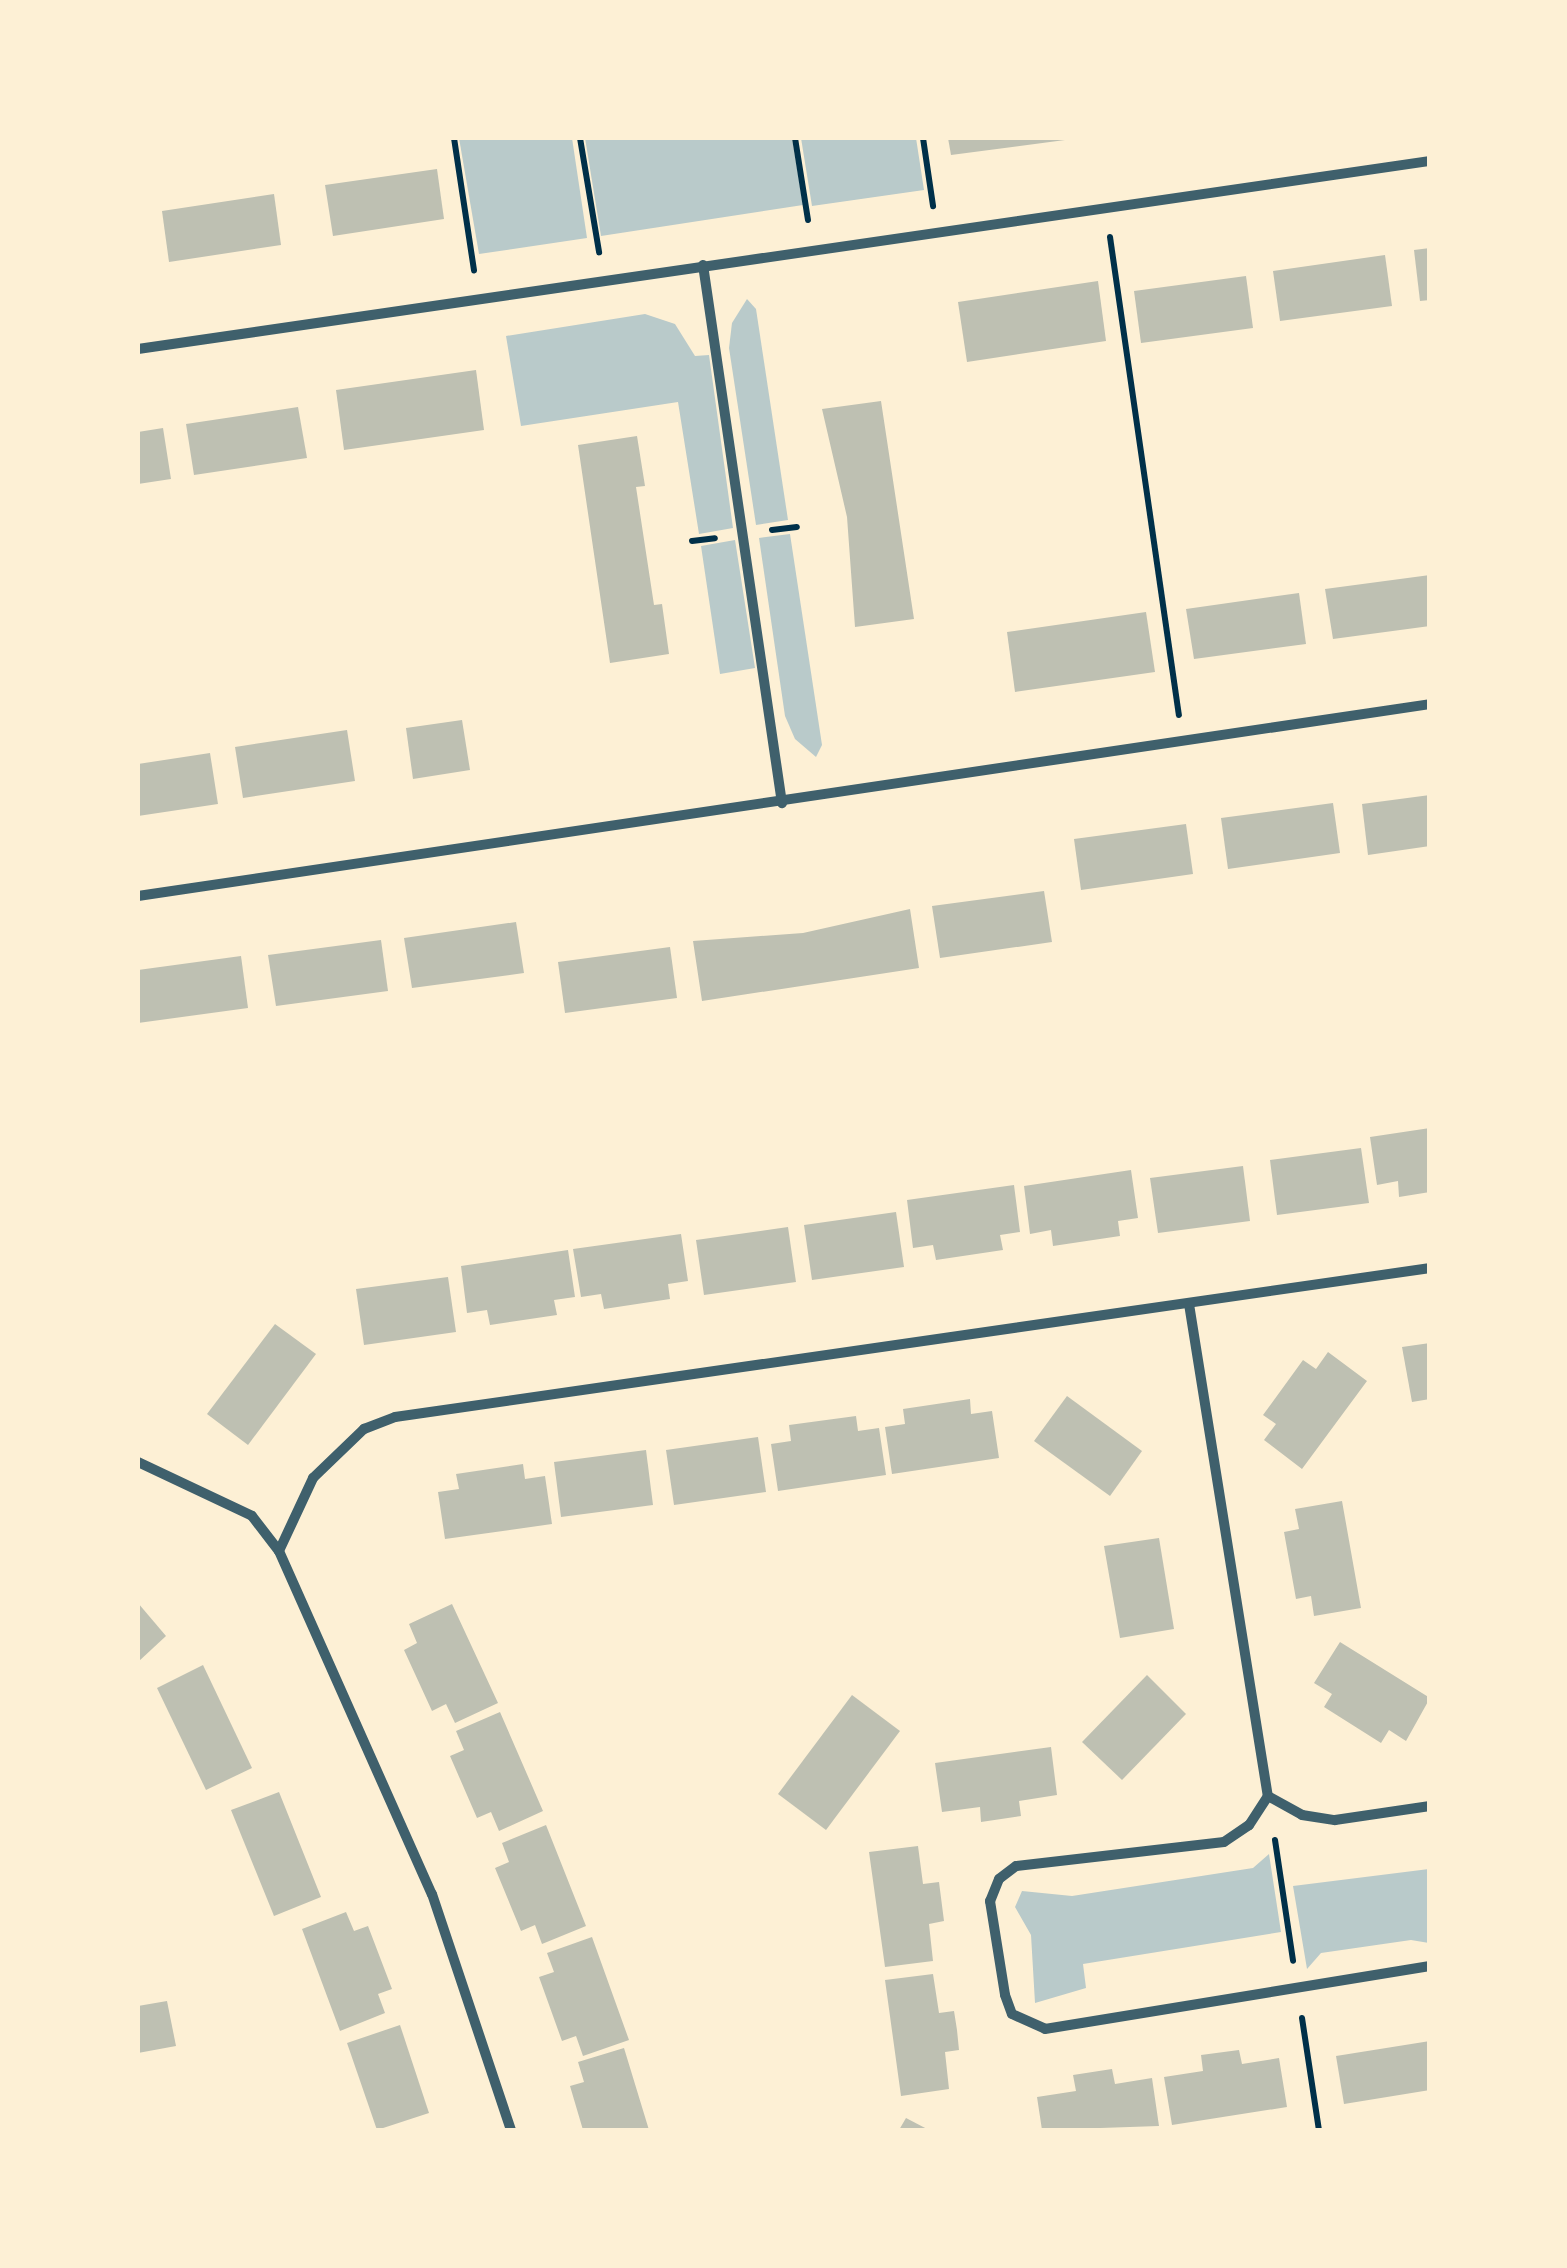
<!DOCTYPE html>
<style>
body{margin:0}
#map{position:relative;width:1567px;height:2268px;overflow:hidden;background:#fdf0d5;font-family:"Roboto Condensed",sans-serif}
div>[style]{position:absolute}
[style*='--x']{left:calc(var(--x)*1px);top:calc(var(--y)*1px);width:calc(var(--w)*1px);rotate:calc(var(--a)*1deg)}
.green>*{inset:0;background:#b9caca}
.building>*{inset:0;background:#bec0b2}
.path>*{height:6px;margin:-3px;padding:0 3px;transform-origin:3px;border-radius:3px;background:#003049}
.minor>*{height:10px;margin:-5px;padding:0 5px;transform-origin:5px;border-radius:5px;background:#3f606c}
span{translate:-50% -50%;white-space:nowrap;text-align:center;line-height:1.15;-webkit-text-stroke:8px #fdf0d5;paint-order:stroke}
.frame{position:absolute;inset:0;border:140px solid #fdf0d5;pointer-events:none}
</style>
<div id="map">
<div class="green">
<div style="clip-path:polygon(459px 138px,572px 138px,587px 238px,479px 254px)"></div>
<div style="clip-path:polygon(585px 138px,792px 138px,803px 205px,601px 236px)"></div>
<div style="clip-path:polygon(801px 138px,916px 138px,924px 190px,812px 206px)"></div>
<div style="clip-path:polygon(747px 299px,756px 309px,788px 520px,756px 525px,729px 348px,732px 323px)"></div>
<div style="clip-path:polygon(645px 314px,675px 324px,695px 356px,709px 355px,733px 528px,699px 534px,678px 402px,521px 426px,506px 336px)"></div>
<div style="clip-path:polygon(790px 534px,822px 745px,816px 757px,795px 739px,785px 716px,759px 538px)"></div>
<div style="clip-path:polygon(735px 540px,755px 668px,720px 674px,701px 546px)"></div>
<div style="clip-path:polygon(1269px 1854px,1281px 1932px,1083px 1964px,1086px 1988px,1035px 2003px,1031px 1935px,1015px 1907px,1022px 1891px,1072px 1896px,1253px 1868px)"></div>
<div style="clip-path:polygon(1429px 1869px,1429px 1943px,1411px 1940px,1321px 1953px,1307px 1969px,1293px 1886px)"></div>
</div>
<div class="building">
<div style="clip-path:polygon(948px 138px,1064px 138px,1065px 140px,951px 155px)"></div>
<div style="clip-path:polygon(437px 169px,444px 219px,333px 236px,325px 185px)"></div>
<div style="clip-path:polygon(274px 194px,281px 245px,169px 262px,162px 211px)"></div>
<div style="clip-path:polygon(1430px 248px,1430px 300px,1420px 301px,1414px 250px)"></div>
<div style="clip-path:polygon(1385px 255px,1392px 306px,1280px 321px,1273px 271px)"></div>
<div style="clip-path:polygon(1246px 276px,1253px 328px,1141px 343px,1134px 291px)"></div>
<div style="clip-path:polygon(1098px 281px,1106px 341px,967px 362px,958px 302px)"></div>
<div style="clip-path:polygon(476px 370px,484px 430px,344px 450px,336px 390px)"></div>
<div style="clip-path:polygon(881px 401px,914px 619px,855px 627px,847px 517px,822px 409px)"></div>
<div style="clip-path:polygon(298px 407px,307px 458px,194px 475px,186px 424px)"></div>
<div style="clip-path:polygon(163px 428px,171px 479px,138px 484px,138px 432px)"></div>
<div style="clip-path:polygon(637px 436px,645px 486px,636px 487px,654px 605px,662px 604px,669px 654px,610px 663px,578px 445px)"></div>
<div style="clip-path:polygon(1430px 575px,1430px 626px,1333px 639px,1325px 589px)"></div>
<div style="clip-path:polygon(1299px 593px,1306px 644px,1194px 659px,1186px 609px)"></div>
<div style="clip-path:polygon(1146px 612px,1155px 672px,1015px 692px,1007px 632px)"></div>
<div style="clip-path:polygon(462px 720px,470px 770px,413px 779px,406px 728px)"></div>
<div style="clip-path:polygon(347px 730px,355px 781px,243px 798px,235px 747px)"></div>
<div style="clip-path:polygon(210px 753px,218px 804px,138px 816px,138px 764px)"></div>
<div style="clip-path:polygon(1430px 795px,1430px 846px,1368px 855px,1362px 804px)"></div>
<div style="clip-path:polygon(1333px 803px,1340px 853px,1228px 869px,1221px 818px)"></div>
<div style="clip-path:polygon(1186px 824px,1193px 874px,1081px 890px,1074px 839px)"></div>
<div style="clip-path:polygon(1044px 891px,1052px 942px,940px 958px,932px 906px)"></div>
<div style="clip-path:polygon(910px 909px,919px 968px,702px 1001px,693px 941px,803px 933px)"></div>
<div style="clip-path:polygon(516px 922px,524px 973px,412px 988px,404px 938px)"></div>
<div style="clip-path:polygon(381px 940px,388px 991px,276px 1006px,268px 955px)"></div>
<div style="clip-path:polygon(670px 947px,677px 998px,565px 1013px,558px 962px)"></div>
<div style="clip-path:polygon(241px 956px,248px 1008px,138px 1023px,138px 970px)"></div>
<div style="clip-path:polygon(1430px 1128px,1430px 1192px,1399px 1197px,1398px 1181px,1377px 1185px,1370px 1137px)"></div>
<div style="clip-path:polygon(1361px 1148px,1369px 1203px,1277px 1215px,1270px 1160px)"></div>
<div style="clip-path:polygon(1243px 1166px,1250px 1221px,1158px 1233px,1150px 1178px)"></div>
<div style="clip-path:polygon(1131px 1170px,1138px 1218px,1118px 1221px,1120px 1236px,1053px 1246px,1051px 1230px,1030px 1234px,1024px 1186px)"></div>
<div style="clip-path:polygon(1014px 1185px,1020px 1232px,1000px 1235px,1003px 1250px,936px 1260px,933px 1245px,913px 1248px,907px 1200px)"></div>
<div style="clip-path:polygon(896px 1212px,904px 1267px,812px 1280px,804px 1225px)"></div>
<div style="clip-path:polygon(788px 1227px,796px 1282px,704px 1295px,696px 1240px)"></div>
<div style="clip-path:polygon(681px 1234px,688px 1281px,668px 1284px,670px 1299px,604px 1309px,601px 1294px,581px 1297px,573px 1249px)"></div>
<div style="clip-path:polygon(568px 1250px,575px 1297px,554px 1300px,557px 1315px,490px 1325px,487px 1310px,467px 1313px,461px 1266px)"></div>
<div style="clip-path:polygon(448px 1277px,456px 1332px,364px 1345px,356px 1289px)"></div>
<div style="clip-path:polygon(275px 1324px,316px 1354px,248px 1445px,207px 1414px)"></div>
<div style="clip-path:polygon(1430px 1343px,1430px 1399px,1412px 1402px,1402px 1347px)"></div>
<div style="clip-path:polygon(1328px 1352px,1367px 1381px,1302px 1469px,1264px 1440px,1276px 1424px,1263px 1415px,1303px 1360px,1316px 1369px)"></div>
<div style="clip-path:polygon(1067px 1396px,1142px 1451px,1110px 1496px,1034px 1441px)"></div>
<div style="clip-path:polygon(970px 1399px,971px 1414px,992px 1411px,999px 1458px,892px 1474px,885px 1427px,905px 1424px,903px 1409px)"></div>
<div style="clip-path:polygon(856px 1416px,858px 1431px,879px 1428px,886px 1475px,778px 1491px,771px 1444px,791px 1441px,789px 1425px)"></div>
<div style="clip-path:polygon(758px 1437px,766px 1492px,674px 1505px,666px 1450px)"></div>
<div style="clip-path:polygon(646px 1450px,653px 1505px,561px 1517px,554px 1462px)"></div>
<div style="clip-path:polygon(523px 1464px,525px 1479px,545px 1476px,552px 1524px,445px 1539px,438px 1492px,459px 1489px,456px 1474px)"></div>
<div style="clip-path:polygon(1342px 1501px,1361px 1608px,1314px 1616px,1311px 1596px,1296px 1599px,1284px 1532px,1299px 1529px,1295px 1509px)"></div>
<div style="clip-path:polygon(1159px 1538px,1174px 1629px,1120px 1638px,1104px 1546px)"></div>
<div style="clip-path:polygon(138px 1603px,166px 1636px,138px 1662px)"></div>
<div style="clip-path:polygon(452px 1604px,498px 1703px,455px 1723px,446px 1704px,432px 1711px,404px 1650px,417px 1643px,409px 1624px)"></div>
<div style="clip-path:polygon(1340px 1642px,1430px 1698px,1406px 1741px,1389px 1730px,1381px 1743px,1324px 1707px,1332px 1694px,1314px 1683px)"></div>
<div style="clip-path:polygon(203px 1665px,252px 1768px,206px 1790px,157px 1688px)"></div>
<div style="clip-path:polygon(1147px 1675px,1186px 1714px,1122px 1780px,1082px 1742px)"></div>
<div style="clip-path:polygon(852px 1695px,900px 1731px,826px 1830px,778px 1794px)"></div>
<div style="clip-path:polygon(500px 1712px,543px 1811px,499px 1831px,491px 1812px,477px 1818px,450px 1756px,464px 1750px,456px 1731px)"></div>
<div style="clip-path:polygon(1051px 1747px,1057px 1795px,1019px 1801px,1021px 1816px,981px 1822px,980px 1807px,942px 1812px,935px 1763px)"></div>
<div style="clip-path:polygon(279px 1792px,321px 1897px,274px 1916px,231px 1810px)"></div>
<div style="clip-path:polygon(546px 1825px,586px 1926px,542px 1944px,535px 1925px,521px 1931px,495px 1868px,509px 1862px,502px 1843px)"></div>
<div style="clip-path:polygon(918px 1846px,923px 1884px,939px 1882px,944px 1921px,929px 1924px,933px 1961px,885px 1967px,869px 1852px)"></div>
<div style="clip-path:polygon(346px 1912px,354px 1931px,368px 1926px,392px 1989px,378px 1994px,385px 2013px,340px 2031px,302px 1929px)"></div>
<div style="clip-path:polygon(592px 1937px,629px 2040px,583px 2056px,576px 2036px,562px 2041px,539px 1977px,554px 1972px,547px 1953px)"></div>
<div style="clip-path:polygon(933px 1974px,939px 2013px,954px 2011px,957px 2030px,959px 2050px,945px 2052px,949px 2089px,901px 2096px,885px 1980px)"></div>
<div style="clip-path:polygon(167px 2001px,176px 2046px,138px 2053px,138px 2006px)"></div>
<div style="clip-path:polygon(400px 2025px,429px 2113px,377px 2130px,347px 2043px)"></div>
<div style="clip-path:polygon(1430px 2041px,1430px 2090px,1344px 2104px,1336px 2056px)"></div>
<div style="clip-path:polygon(624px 2048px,649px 2130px,583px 2130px,570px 2086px,584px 2082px,578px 2062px)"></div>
<div style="clip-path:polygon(1239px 2050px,1242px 2064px,1279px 2058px,1287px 2107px,1172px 2125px,1164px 2077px,1203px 2071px,1201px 2055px)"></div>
<div style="clip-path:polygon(1112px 2069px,1115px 2084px,1152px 2078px,1159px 2126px,1042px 2130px,1037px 2097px,1076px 2091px,1073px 2075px)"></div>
<div style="clip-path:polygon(906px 2118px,929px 2130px,899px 2130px)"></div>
</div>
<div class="path">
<div style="--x:454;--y:138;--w:134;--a:81.4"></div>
<div style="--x:580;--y:138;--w:116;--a:80.5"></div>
<div style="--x:795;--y:138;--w:83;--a:81"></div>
<div style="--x:923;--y:138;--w:69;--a:81.6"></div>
<div style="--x:1110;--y:237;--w:483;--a:81.8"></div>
<div style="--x:772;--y:530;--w:25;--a:-7"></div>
<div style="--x:692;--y:541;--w:23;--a:-7"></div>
<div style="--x:1275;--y:1840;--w:122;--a:81.5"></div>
<div style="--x:1302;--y:2018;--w:113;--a:81.4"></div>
</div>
<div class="minor">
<div style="--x:703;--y:265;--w:544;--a:81.65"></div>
<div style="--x:138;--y:349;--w:1306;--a:-8.28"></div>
<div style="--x:138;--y:896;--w:1306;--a:-8.45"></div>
<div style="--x:1189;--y:1304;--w:498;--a:80.9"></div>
<div style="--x:1268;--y:1796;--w:35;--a:123"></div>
<div style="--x:1249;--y:1825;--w:30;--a:146"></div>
<div style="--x:1224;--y:1842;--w:209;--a:173.4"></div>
<div style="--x:1016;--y:1866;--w:21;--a:143"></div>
<div style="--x:999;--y:1879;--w:24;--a:112"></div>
<div style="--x:990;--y:1901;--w:95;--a:80.9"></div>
<div style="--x:1005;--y:1995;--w:20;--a:70"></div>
<div style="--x:1012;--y:2014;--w:36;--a:24"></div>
<div style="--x:1045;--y:2029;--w:390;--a:-9.3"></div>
<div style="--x:138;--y:1462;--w:126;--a:25.3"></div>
<div style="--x:252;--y:1516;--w:44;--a:52.4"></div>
<div style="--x:279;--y:1551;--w:376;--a:66"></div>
<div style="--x:432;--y:1894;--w:249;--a:71.5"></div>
<div style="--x:279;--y:1551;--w:81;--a:-65"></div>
<div style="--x:313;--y:1478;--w:71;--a:-43.9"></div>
<div style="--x:364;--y:1429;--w:33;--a:-21"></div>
<div style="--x:395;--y:1417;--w:1046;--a:-8.19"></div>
<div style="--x:1268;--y:1796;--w:39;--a:29"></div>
<div style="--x:1302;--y:1815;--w:33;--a:9"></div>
<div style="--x:1335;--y:1820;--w:96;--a:-8.4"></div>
</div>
<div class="frame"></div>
</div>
